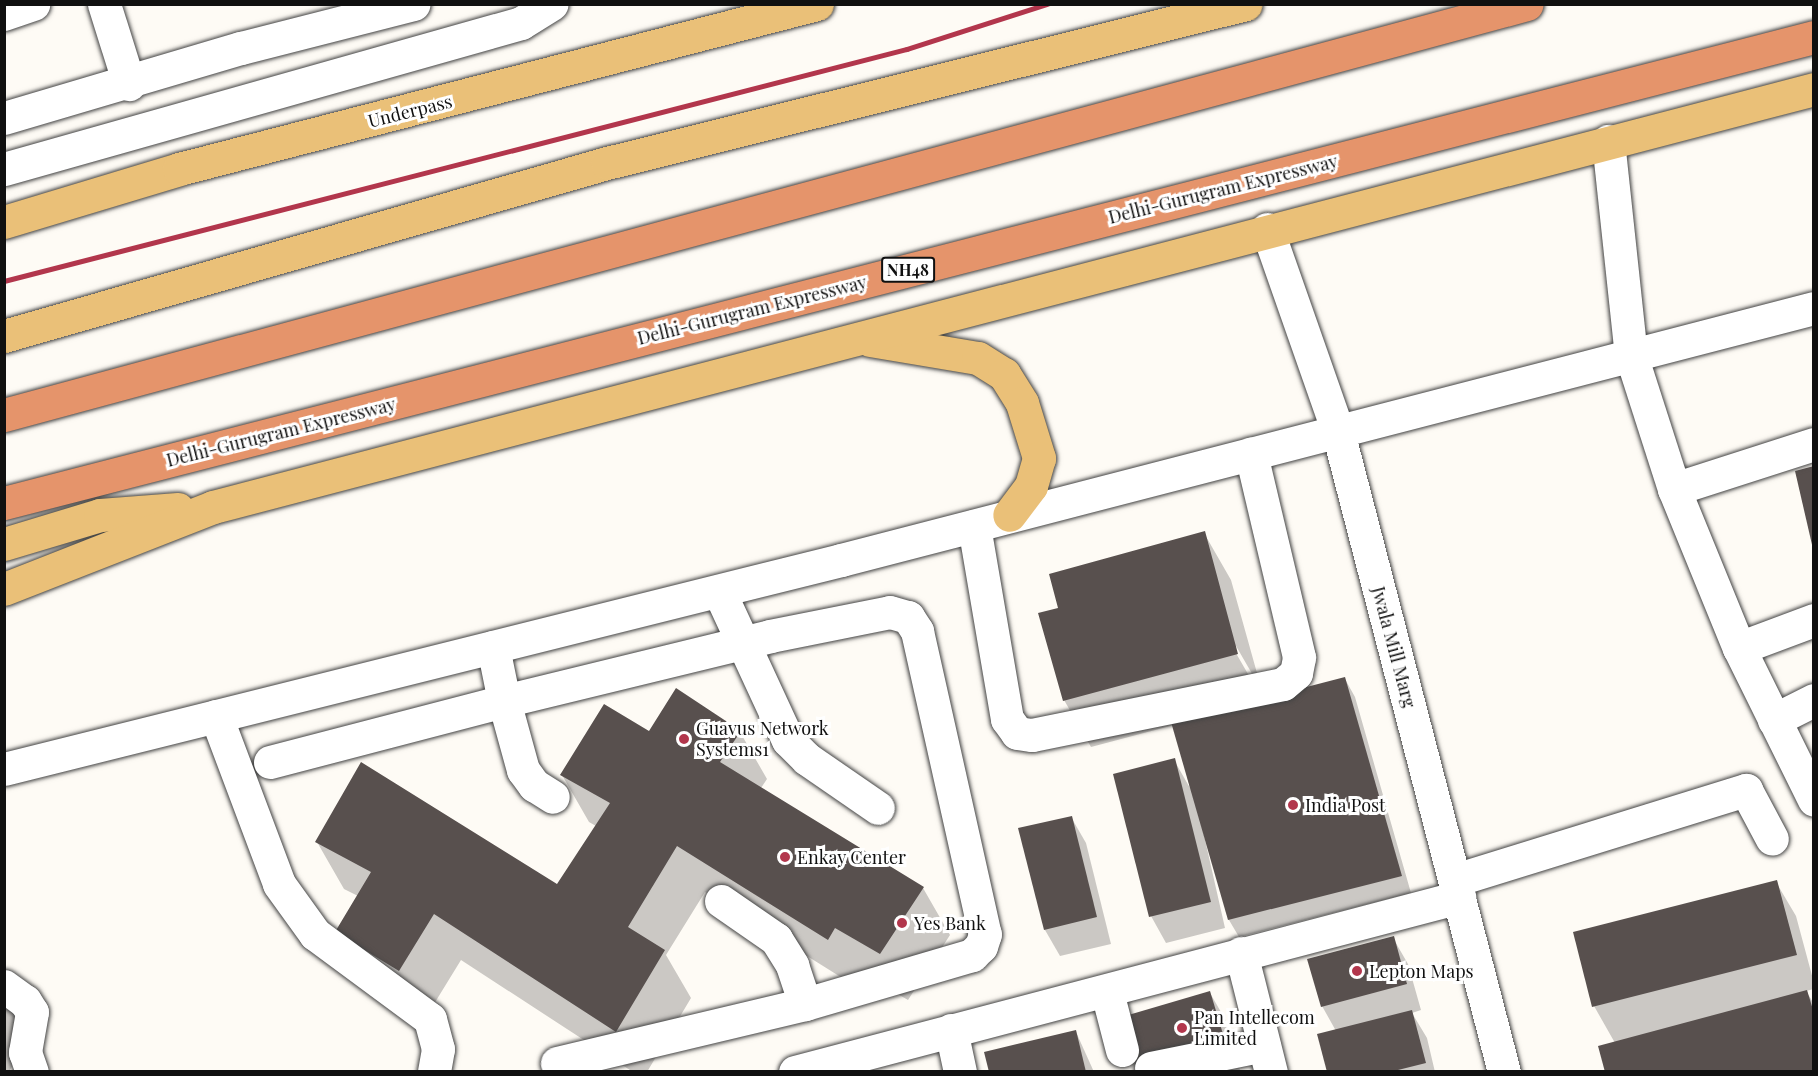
<!DOCTYPE html>
<style>
body{margin:0}
#map{position:relative;width:1818px;height:1076px;overflow:hidden;background:#fefbf5;font-family:"Playfair Display",serif}
div>[style]{position:absolute}
[style*='--x']{left:calc(var(--x)*1px);top:calc(var(--y)*1px);width:calc(var(--w)*1px);rotate:calc(var(--a)*1deg)}
.shadow>*{inset:0;background:#0003}
.building>*{inset:0;background:#58504e}
.roads{filter:drop-shadow(0 0 2px #434343) drop-shadow(0 0 2px #434343)}
.minor>*{height:33px;margin:-16.5px;padding:0 16.5px;transform-origin:16.5px;border-radius:16.5px;background:#fff}
.major>*{height:33px;margin:-16.5px;padding:0 16.5px;transform-origin:16.5px;border-radius:16.5px;background:#eac078}
.highway>*{height:33px;margin:-16.5px;padding:0 16.5px;transform-origin:16.5px;border-radius:16.5px;background:#e5946b}
.rail>*{height:4.5px;margin:-2.25px;padding:0 2.25px;transform-origin:2.25px;border-radius:2.25px;background:#b2364c}
.dots>*{width:16px;height:16px;translate:-50% -50%;box-sizing:border-box;border:3px solid #fff;border-radius:50%}
span{translate:-50% -50%;white-space:nowrap;text-align:center;line-height:1.15;-webkit-text-stroke:6px #fff;paint-order:stroke}
.shield-label span{padding:2px 4px;background:#fff;border:2px solid;border-radius:4px;-webkit-text-stroke-width:0}
.shield-label{font-size:16px;color:#101010;font-weight:700}
.street-label{font-size:18px;color:#101010}
.poi-label{font-size:18px;color:#101010}
.left{translate:0 -50%;text-align:left}
.frame{position:absolute;inset:0;border:6px solid #101010;pointer-events:none}
</style>
<div id="map">
<div class="shadow">
<div style="clip-path:polygon(1204px 533px,1231px 580px,1262px 691px,1236px 646px,1233px 648px,1263px 700px,1345px 679px,1355px 697px,1411px 893px,1239px 937px,1229px 920px,1201px 822px,1225px 928px,1166px 943px,1151px 916px,1174px 760px,1190px 788px,1174px 725px,1091px 747px,1064px 700px,1060px 609px)"></div>
<div style="clip-path:polygon(740px 732px,767px 779px,761px 788px,923px 888px,950px 935px,908px 1000px,863px 974px,855px 986px,705px 892px,666px 955px,691px 998px,647px 1072px,633px 1072px,461px 960px,426px 1017px,364px 979px,358px 896px,344px 889px,317px 842px,557px 886px,596px 826px,589px 822px,562px 775px,649px 733px)"></div>
<div style="clip-path:polygon(1071px 817px,1086px 843px,1111px 944px,1060px 956px,1045px 930px)"></div>
<div style="clip-path:polygon(1776px 882px,1796px 916px,1814px 983px,1814px 989px,1806px 991px,1814px 1004px,1814px 1072px,1615px 1043px,1594px 1006px)"></div>
<div style="clip-path:polygon(1393px 938px,1408px 964px,1421px 1010px,1412px 1013px,1427px 1038px,1435px 1072px,1329px 1072px,1336px 1031px,1322px 1006px)"></div>
<div style="clip-path:polygon(4px 992px,31px 1031px,9px 1072px,4px 1072px)"></div>
<div style="clip-path:polygon(1210px 993px,1225px 1019px,1240px 1070px,1143px 1072px)"></div>
<div style="clip-path:polygon(1076px 1032px,1094px 1072px,991px 1072px)"></div>
</div>
<div class="building">
<div style="clip-path:polygon(1814px 466px,1814px 549px,1813px 549px,1795px 471px)"></div>
<div style="clip-path:polygon(1205px 531px,1238px 654px,1063px 701px,1038px 613px,1058px 608px,1049px 574px)"></div>
<div style="clip-path:polygon(1345px 677px,1402px 876px,1228px 920px,1171px 722px)"></div>
<div style="clip-path:polygon(676px 688px,741px 731px,720px 762px,924px 887px,880px 954px,835px 928px,828px 940px,677px 846px,628px 927px,665px 950px,616px 1032px,434px 914px,399px 971px,335px 932px,371px 872px,315px 842px,361px 762px,557px 884px,610px 803px,560px 775px,604px 704px,649px 731px)"></div>
<div style="clip-path:polygon(1175px 758px,1211px 902px,1149px 917px,1113px 774px)"></div>
<div style="clip-path:polygon(1072px 816px,1097px 917px,1044px 930px,1018px 828px)"></div>
<div style="clip-path:polygon(1777px 880px,1797px 955px,1592px 1007px,1573px 932px)"></div>
<div style="clip-path:polygon(1394px 936px,1407px 984px,1321px 1007px,1307px 959px)"></div>
<div style="clip-path:polygon(1807px 990px,1814px 1013px,1814px 1072px,1605px 1072px,1598px 1046px)"></div>
<div style="clip-path:polygon(1210px 991px,1226px 1044px,1140px 1068px,1125px 1016px)"></div>
<div style="clip-path:polygon(1412px 1010px,1426px 1063px,1390px 1072px,1327px 1072px,1317px 1034px)"></div>
<div style="clip-path:polygon(1076px 1030px,1086px 1072px,989px 1072px,984px 1052px)"></div>
</div>
<div class="roads">
<div class="minor">
<div style="--x:104;--y:4;--w:84;--a:72.6"></div>
<div style="--x:4;--y:14;--w:31;--a:-19"></div>
<div style="--x:4;--y:118;--w:247;--a:-16.5"></div>
<div style="--x:241;--y:48;--w:178;--a:-14.3"></div>
<div style="--x:1608;--y:141;--w:215;--a:83.9"></div>
<div style="--x:1631;--y:355;--w:141;--a:72.2"></div>
<div style="--x:1674;--y:489;--w:172;--a:67.8"></div>
<div style="--x:1739;--y:648;--w:169;--a:63.7"></div>
<div style="--x:4;--y:169;--w:537;--a:-15.77"></div>
<div style="--x:521;--y:23;--w:36;--a:-32"></div>
<div style="--x:1267;--y:229;--w:215;--a:70.7"></div>
<div style="--x:1338;--y:432;--w:661;--a:75.46"></div>
<div style="--x:1674;--y:489;--w:147;--a:-17.8"></div>
<div style="--x:974;--y:526;--w:196;--a:80.3"></div>
<div style="--x:1007;--y:719;--w:17;--a:54"></div>
<div style="--x:1017;--y:733;--w:15;--a:8"></div>
<div style="--x:1032;--y:735;--w:256;--a:-11.5"></div>
<div style="--x:1283;--y:684;--w:17;--a:-40"></div>
<div style="--x:1296;--y:673;--w:16;--a:-79"></div>
<div style="--x:1299;--y:657;--w:209;--a:-103.3"></div>
<div style="--x:719;--y:591;--w:164;--a:65.2"></div>
<div style="--x:788;--y:740;--w:27;--a:45"></div>
<div style="--x:807;--y:759;--w:86;--a:34.6"></div>
<div style="--x:493;--y:647;--w:55;--a:78.5"></div>
<div style="--x:504;--y:701;--w:274;--a:-13.7"></div>
<div style="--x:770;--y:636;--w:122;--a:-11.3"></div>
<div style="--x:890;--y:612;--w:19;--a:16"></div>
<div style="--x:908;--y:617;--w:17;--a:57"></div>
<div style="--x:917;--y:631;--w:311;--a:77.4"></div>
<div style="--x:985;--y:934;--w:13;--a:108"></div>
<div style="--x:981;--y:946;--w:13;--a:135"></div>
<div style="--x:972;--y:955;--w:174;--a:163.6"></div>
<div style="--x:805;--y:1004;--w:255;--a:166.6"></div>
<div style="--x:1739;--y:648;--w:80;--a:-20.5"></div>
<div style="--x:216;--y:716;--w:179;--a:69.4"></div>
<div style="--x:279;--y:884;--w:62;--a:54.2"></div>
<div style="--x:315;--y:934;--w:143;--a:36.5"></div>
<div style="--x:430;--y:1019;--w:31;--a:75"></div>
<div style="--x:438;--y:1049;--w:23;--a:100"></div>
<div style="--x:1774;--y:720;--w:45;--a:-26.6"></div>
<div style="--x:270;--y:762;--w:242;--a:-14.6"></div>
<div style="--x:504;--y:701;--w:72;--a:74.6"></div>
<div style="--x:523;--y:770;--w:19;--a:54"></div>
<div style="--x:534;--y:785;--w:22;--a:32"></div>
<div style="--x:4;--y:769;--w:863;--a:-14.02"></div>
<div style="--x:841;--y:560;--w:1005;--a:-14.52"></div>
<div style="--x:1455;--y:880;--w:305;--a:-17.2"></div>
<div style="--x:1746;--y:790;--w:55;--a:62"></div>
<div style="--x:721;--y:901;--w:67;--a:34.6"></div>
<div style="--x:776;--y:939;--w:31;--a:58"></div>
<div style="--x:792;--y:965;--w:41;--a:71.6"></div>
<div style="--x:1241;--y:953;--w:123;--a:75.9"></div>
<div style="--x:4;--y:986;--w:26;--a:36"></div>
<div style="--x:25;--y:1001;--w:13;--a:58"></div>
<div style="--x:32;--y:1012;--w:41;--a:99.9"></div>
<div style="--x:25;--y:1052;--w:21;--a:71"></div>
<div style="--x:1107;--y:992;--w:60;--a:75.5"></div>
<div style="--x:951;--y:1030;--w:43;--a:77.9"></div>
<div style="--x:1151;--y:1068;--w:115;--a:-11.5"></div>
<div style="--x:795;--y:1072;--w:687;--a:-14.76"></div>
</div>
<div class="major">
<div style="--x:4;--y:222;--w:183;--a:-16.8"></div>
<div style="--x:179;--y:169;--w:659;--a:-14.5"></div>
<div style="--x:4;--y:336;--w:627;--a:-16.01"></div>
<div style="--x:607;--y:163;--w:658;--a:-13.97"></div>
<div style="--x:870;--y:340;--w:109;--a:9.5"></div>
<div style="--x:978;--y:358;--w:31;--a:32"></div>
<div style="--x:1004;--y:374;--w:34;--a:58"></div>
<div style="--x:1022;--y:403;--w:58;--a:72.8"></div>
<div style="--x:1039;--y:458;--w:29;--a:106"></div>
<div style="--x:1031;--y:486;--w:36;--a:127"></div>
<div style="--x:4;--y:544;--w:100;--a:-16.8"></div>
<div style="--x:100;--y:515;--w:78;--a:-4.4"></div>
<div style="--x:4;--y:589;--w:225;--a:-21.4"></div>
<div style="--x:213;--y:507;--w:1655;--a:-14.63"></div>
</div>
<div class="highway">
<div style="--x:4;--y:415;--w:1577;--a:-15.1"></div>
<div style="--x:4;--y:503;--w:1869;--a:-14.44"></div>
</div>
</div>
<div class="rail">
<div style="--x:4;--y:281;--w:932;--a:-14.41"></div>
<div style="--x:907;--y:49;--w:147;--a:-17.8"></div>
</div>
<div class="dots">
<div style="left:684px;top:739px;background:#b2364c"></div>
<div style="left:1293px;top:805px;background:#b2364c"></div>
<div style="left:785px;top:857px;background:#b2364c"></div>
<div style="left:902px;top:923px;background:#b2364c"></div>
<div style="left:1357px;top:971px;background:#b2364c"></div>
<div style="left:1182px;top:1028px;background:#b2364c"></div>
</div>
<div class="shield-label">
<span style="left:908px;top:270px">NH48</span>
</div>
<div class="street-label">
<span style="left:410px;top:111px;rotate:-14deg">Underpass</span>
<span style="left:1223px;top:189px;rotate:-14deg">Delhi-Gurugram Expressway</span>
<span style="left:752px;top:310px;rotate:-14deg">Delhi-Gurugram Expressway</span>
<span style="left:281px;top:432px;rotate:-14deg">Delhi-Gurugram Expressway</span>
<span style="left:1394px;top:647px;rotate:75deg">Jwala Mill Marg</span>
</div>
<div class="poi-label">
<span class="left" style="left:696px;top:739px">Guavus Network<br>Systems1</span>
<span class="left" style="left:1305px;top:805px">India Post</span>
<span class="left" style="left:797px;top:857px">Enkay Center</span>
<span class="left" style="left:914px;top:923px">Yes Bank</span>
<span class="left" style="left:1369px;top:971px">Lepton Maps</span>
<span class="left" style="left:1194px;top:1028px">Pan Intellecom<br>Limited</span>
</div>
<div class="frame"></div>
</div>
